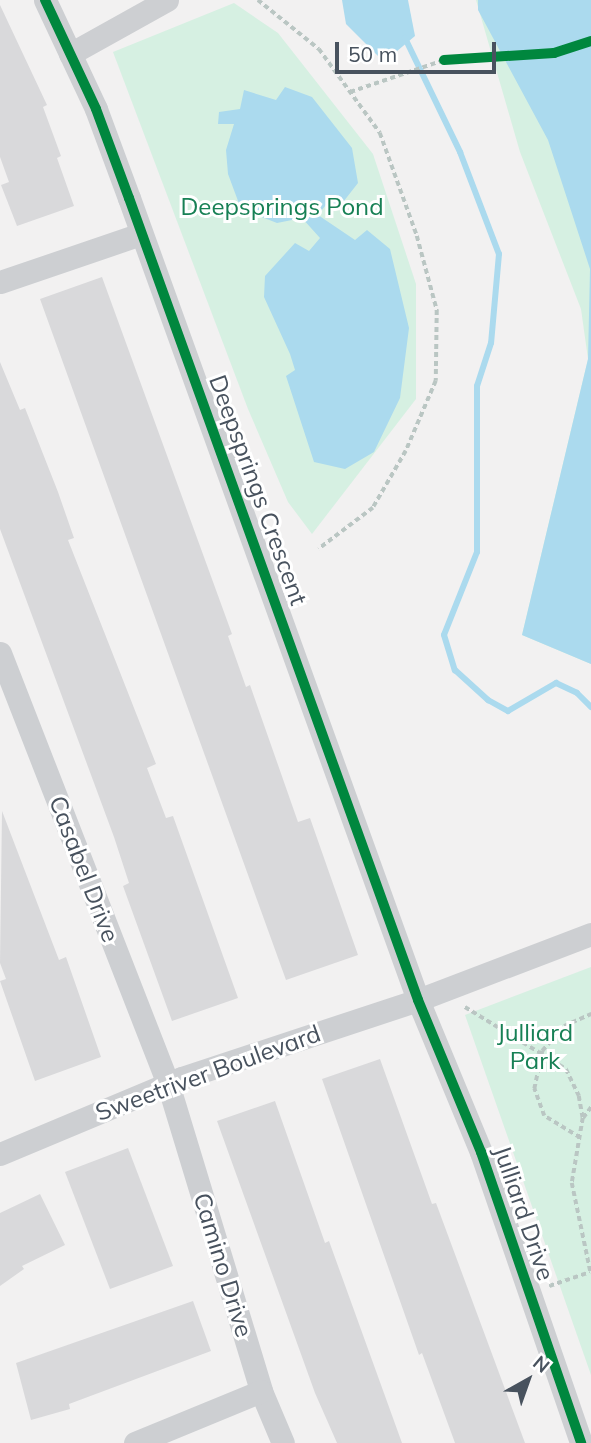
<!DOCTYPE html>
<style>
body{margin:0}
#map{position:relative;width:591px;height:1443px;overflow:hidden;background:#f2f1f1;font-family:Mulish,sans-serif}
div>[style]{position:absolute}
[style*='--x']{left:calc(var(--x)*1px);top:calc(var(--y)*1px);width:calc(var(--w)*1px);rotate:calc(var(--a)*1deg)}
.green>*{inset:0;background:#d6f0e2}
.water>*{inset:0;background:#abdaee}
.stream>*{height:6px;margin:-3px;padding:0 3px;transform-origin:3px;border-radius:3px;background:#abdaee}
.building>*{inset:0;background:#d9d9db}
.path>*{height:3.5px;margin-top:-1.75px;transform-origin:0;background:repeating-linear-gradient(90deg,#bac6c3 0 5px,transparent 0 8.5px)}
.minor>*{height:23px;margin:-11.5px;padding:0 11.5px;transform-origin:11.5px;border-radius:11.5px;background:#cdcfd2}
.cycleway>*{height:10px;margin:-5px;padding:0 5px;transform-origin:5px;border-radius:5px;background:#00873e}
span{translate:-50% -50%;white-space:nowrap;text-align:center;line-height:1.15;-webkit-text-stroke:6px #fff;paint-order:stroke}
.park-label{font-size:24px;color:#178055}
.street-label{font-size:24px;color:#48525e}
.north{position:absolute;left:493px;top:1345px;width:70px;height:70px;-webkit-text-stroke:5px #fff;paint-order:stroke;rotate:40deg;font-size:19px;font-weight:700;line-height:28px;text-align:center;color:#48525e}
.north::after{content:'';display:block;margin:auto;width:24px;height:32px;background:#48525e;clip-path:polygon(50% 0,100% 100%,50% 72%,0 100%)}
.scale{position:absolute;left:335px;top:42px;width:161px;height:32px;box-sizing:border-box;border:4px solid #48525e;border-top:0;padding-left:9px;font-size:21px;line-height:24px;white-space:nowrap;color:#48525e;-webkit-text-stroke:5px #fff;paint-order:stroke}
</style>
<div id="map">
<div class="green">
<div style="clip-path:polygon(476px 0,591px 0,591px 664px,522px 635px,588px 359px,581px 309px,520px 152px)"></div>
<div style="clip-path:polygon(234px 3px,278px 33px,373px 154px,416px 284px,416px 399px,312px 534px,288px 502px,248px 409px,113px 52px)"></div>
<div style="clip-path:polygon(591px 967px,591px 1375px,465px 1015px)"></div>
</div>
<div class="water">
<div style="clip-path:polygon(342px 0,408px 0,415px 36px,384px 62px,346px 24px)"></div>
<div style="clip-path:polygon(478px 0,591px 0,591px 664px,522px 635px,588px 359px,590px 269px,548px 140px,478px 10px)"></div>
<div style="clip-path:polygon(285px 87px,312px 97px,352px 148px,358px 183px,340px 206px,329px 201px,318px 215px,355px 240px,367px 230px,390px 249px,409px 328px,400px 398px,374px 452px,345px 469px,314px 462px,286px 376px,295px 370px,290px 354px,264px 297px,265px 276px,295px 243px,309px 251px,320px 238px,302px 218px,277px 223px,241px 209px,228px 174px,226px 150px,234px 124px,218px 124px,219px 112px,240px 109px,244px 90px,276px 100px)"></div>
</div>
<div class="stream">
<div style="--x:405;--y:38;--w:127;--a:64.2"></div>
<div style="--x:460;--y:152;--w:109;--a:69.1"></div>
<div style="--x:499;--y:254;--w:89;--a:95.1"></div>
<div style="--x:491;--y:343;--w:45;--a:108"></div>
<div style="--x:477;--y:386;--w:166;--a:90"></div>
<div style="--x:477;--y:552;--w:89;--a:111.7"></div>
<div style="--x:444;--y:635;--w:37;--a:73"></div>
<div style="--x:455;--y:670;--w:45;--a:42.3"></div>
<div style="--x:488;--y:700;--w:23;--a:29"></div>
<div style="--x:508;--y:711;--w:56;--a:-30.3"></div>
<div style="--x:556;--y:683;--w:23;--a:25"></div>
<div style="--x:577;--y:693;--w:20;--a:45"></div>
</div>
<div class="building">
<div style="clip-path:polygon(0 5px,47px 105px,43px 107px,61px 156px,57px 158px,74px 206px,17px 226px,1px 185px,9px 182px,0 157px)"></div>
<div style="clip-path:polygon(102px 277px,232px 634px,228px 636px,246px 687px,250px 685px,298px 822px,310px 818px,358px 955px,286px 980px,40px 299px)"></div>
<div style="clip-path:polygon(0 362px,20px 410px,25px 408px,58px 492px,74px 538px,68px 540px,156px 764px,147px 768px,166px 818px,173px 816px,238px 998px,172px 1021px,123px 886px,129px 883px,114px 837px,0 529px)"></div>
<div style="clip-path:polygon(2px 811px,59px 960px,66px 957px,101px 1057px,35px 1081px,0 981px,6px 979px,0 963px)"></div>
<div style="clip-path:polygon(380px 1059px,432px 1204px,436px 1203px,525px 1443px,455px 1443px,422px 1353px,419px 1355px,322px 1079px)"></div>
<div style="clip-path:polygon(275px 1101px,325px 1243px,329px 1241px,402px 1443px,337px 1443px,315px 1393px,217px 1121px)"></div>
<div style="clip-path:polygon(128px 1148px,173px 1266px,110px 1289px,65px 1172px)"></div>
<div style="clip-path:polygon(40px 1194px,65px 1245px,22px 1266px,24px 1269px,0 1286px,0 1213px)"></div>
<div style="clip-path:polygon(193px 1301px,211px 1351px,69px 1404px,70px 1409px,31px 1420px,16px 1363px)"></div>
</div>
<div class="path">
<div style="--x:258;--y:0;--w:78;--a:38.8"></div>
<div style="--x:319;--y:49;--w:104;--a:54"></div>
<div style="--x:380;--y:133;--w:109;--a:70.2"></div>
<div style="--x:417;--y:236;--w:77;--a:74.9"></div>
<div style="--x:437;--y:310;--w:71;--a:90.8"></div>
<div style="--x:436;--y:381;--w:76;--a:113.2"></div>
<div style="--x:406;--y:451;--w:66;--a:120.1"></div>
<div style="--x:373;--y:508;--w:68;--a:142.8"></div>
<div style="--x:350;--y:92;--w:99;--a:-18.8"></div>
<div style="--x:465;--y:1007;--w:119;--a:31.5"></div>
<div style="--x:566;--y:1069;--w:30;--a:64"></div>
<div style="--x:579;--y:1096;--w:22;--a:80"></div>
<div style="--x:583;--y:1118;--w:66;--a:99.6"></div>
<div style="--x:572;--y:1183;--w:93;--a:78.2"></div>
<div style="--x:583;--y:1118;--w:14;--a:-54"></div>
<div style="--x:580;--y:1138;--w:42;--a:-148.6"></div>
<div style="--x:544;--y:1116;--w:29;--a:-110"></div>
<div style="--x:534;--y:1089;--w:39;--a:-78"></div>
<div style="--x:542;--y:1051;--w:33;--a:-49"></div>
<div style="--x:564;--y:1026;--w:30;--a:-24"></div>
<div style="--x:549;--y:1286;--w:43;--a:-18.9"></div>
</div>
<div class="minor">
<div style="--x:45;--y:0;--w:120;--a:64.9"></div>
<div style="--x:96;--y:109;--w:95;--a:69.7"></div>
<div style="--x:129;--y:198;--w:852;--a:70.18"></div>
<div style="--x:418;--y:1000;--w:165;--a:67.5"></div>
<div style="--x:481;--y:1152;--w:308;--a:71"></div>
<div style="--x:70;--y:54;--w:111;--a:-29.1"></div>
<div style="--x:0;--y:282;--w:149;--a:-18.8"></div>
<div style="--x:0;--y:653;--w:463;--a:68.7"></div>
<div style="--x:168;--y:1084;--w:321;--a:73.1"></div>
<div style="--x:261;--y:1391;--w:56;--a:67.1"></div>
<div style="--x:0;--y:1154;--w:197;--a:-22.7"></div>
<div style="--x:182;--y:1078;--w:249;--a:-18.3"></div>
<div style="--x:418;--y:1000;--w:185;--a:-20.9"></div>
<div style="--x:135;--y:1443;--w:136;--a:-22.4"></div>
</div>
<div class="cycleway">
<div style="--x:45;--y:0;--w:120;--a:64.9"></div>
<div style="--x:96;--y:109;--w:95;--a:69.7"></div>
<div style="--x:129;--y:198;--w:852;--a:70.18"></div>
<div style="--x:418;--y:1000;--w:165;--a:67.5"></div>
<div style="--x:481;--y:1152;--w:308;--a:71"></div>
<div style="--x:444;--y:60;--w:110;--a:-3.6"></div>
<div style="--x:554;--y:53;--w:39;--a:-18"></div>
</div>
<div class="park-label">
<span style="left:282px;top:207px">Deepsprings Pond</span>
<span style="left:535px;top:1047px">Julliard<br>Park</span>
</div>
<div class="street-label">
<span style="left:258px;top:490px;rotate:70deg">Deepsprings Crescent</span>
<span style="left:84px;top:869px;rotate:69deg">Casabel Drive</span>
<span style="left:208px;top:1073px;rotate:-20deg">Sweetriver Boulevard</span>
<span style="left:524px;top:1213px;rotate:71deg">Julliard Drive</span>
<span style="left:223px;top:1265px;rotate:73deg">Camino Drive</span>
</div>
<div class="north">N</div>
<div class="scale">50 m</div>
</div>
